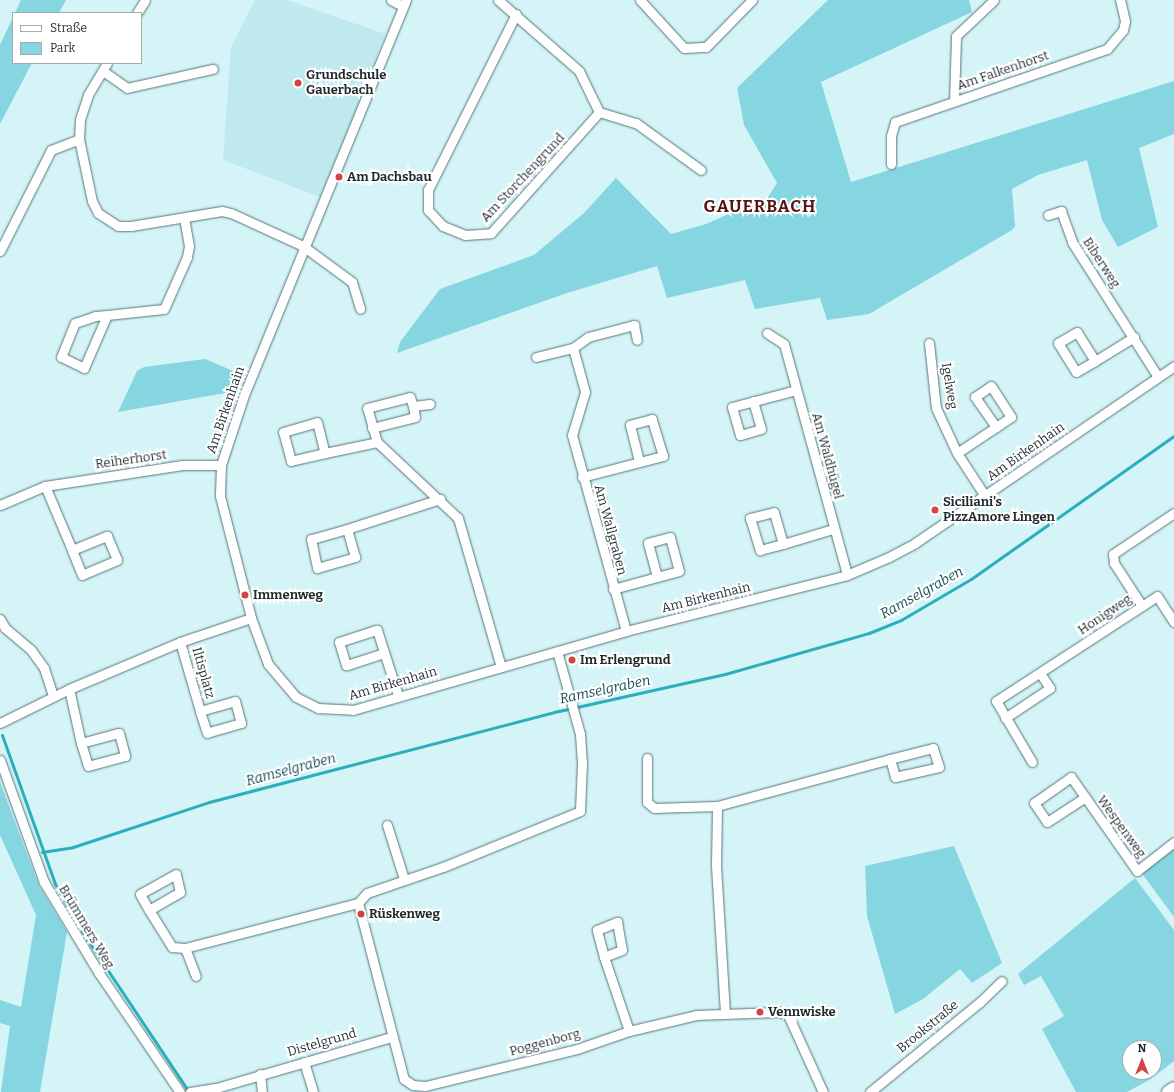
<!DOCTYPE html>
<meta charset="utf-8">
<style>
body{margin:0}
#map{position:relative;width:1174px;height:1092px;overflow:hidden;background:#d4f4f8;font-family:Bitter,serif}
div>[style]{position:absolute}
[style*='--x']{left:calc(var(--x)*1px);top:calc(var(--y)*1px);width:calc(var(--w)*1px);rotate:calc(var(--a)*1deg)}
.built>*{inset:0;background:#bfe9ee}
.green>*{inset:0;background:#85d6e0}
.stream>*{height:3px;margin:-1.5px;padding:0 1.5px;transform-origin:1.5px;border-radius:1.5px;background:#2daebb}
.roads{filter:drop-shadow(0 0 1px #577477) drop-shadow(0 0 1px #577477)}
.minor>*{height:9px;margin:-4.5px;padding:0 4.5px;transform-origin:4.5px;border-radius:4.5px;background:#fff}
.tertiary>*{height:12px;margin:-6px;padding:0 6px;transform-origin:6px;border-radius:6px;background:#fff}
.dots>*{width:11px;height:11px;translate:-50% -50%;box-sizing:border-box;border:2px solid #fff;border-radius:50%}
span{translate:-50% -50%;white-space:nowrap;text-align:center;line-height:1.15;-webkit-text-stroke:4px #fff;paint-order:stroke}
.street-label{font-size:13px;color:#1f2b2c}
.poi-label{font-size:13px;color:#1f2b2c;font-weight:700}
.left{translate:0 -50%;text-align:left}
.water-label{font-size:14px;color:#194e54;font-style:italic}
.district-label{font-size:17px;color:#591414;font-weight:700;letter-spacing:1px}
.legend{position:absolute;left:12px;top:12px;width:130px;height:52px;box-sizing:border-box;background:#fff;border:1px solid #a5aaab;margin:0;padding:5px 7px;list-style:none;font-size:12px;color:#1f2b2c}
.legend li{display:flex;align-items:center;gap:8px;height:20px}
.legend b{width:20px;border:1px solid #a5aaab}
.north{position:absolute;left:1122px;top:1040px;width:40px;height:40px;box-sizing:border-box;background:#fff;border:1px solid #a5aaab;border-radius:50%;rotate:0deg;font-size:11px;font-weight:700;line-height:16px;text-align:center;color:#1f2b2c}
.north::after{content:'';display:block;margin:auto;width:14px;height:18px;background:#d34442;clip-path:polygon(50% 0,100% 100%,50% 72%,0 100%)}
</style>
<div id="map">
<div class="built">
<div style="clip-path:polygon(255px 0,287px 0,385px 34px,359px 104px,320px 197px,223px 160px,231px 47px)"></div>
</div>
<div class="green">
<div style="clip-path:polygon(21px 0,66px 0,59px 13px,15px 13px)"></div>
<div style="clip-path:polygon(828px 0,969px 0,972px 12px,821px 82px,851px 182px,1174px 81px,1174px 134px,1139px 148px,1158px 227px,1118px 247px,1102px 220px,1087px 160px,1038px 175px,1012px 189px,1015px 226px,1012px 230px,869px 314px,827px 320px,820px 298px,755px 309px,745px 280px,667px 298px,657px 266px,567px 293px,397px 353px,400px 342px,440px 289px,534px 255px,584px 213px,616px 178px,671px 234px,706px 224px,740px 209px,760px 210px,777px 183px,744px 125px,737px 88px)"></div>
<div style="clip-path:polygon(13px 17px,13px 63px,32px 63px,0 124px,0 45px)"></div>
<div style="clip-path:polygon(205px 359px,238px 373px,231px 392px,118px 412px,137px 371px,144px 367px)"></div>
<div style="clip-path:polygon(0 782px,39px 886px,67px 932px,40px 1092px,1px 1092px,10px 1026px,0 1023px,0 1000px,21px 1007px,36px 915px,0 835px)"></div>
<div style="clip-path:polygon(954px 846px,1002px 963px,972px 983px,960px 969px,923px 999px,895px 1014px,867px 916px,865px 866px)"></div>
<div style="clip-path:polygon(1174px 846px,1174px 917px,1141px 872px)"></div>
<div style="clip-path:polygon(evenodd,1135px 878px,1174px 930px,1174px 1061px,1151px 1079px,1127px 1092px,1076px 1092px,1042px 1029px,1064px 1016px,1041px 976px,1024px 985px,1018px 974px,1135px 878px,1130px 1048px,1154px 1048px,1154px 1072px,1130px 1072px,1130px 1048px)"></div>
</div>
<div class="stream">
<div style="--x:2;--y:735;--w:158;--a:70.4"></div>
<div style="--x:55;--y:884;--w:64;--a:59.8"></div>
<div style="--x:87;--y:939;--w:184;--a:56.3"></div>
<div style="--x:42;--y:852;--w:31;--a:-9"></div>
<div style="--x:73;--y:847;--w:143;--a:-18.3"></div>
<div style="--x:209;--y:802;--w:362;--a:-14.6"></div>
<div style="--x:559;--y:711;--w:170;--a:-12.6"></div>
<div style="--x:725;--y:674;--w:150;--a:-15.9"></div>
<div style="--x:869;--y:633;--w:35;--a:-22"></div>
<div style="--x:901;--y:620;--w:81;--a:-30.4"></div>
<div style="--x:971;--y:579;--w:248;--a:-35.2"></div>
</div>
<div class="roads">
<div class="minor">
<div style="--x:391;--y:0;--w:13;--a:27"></div>
<div style="--x:406;--y:0;--w:424;--a:112.3"></div>
<div style="--x:245;--y:392;--w:77;--a:108.2"></div>
<div style="--x:221;--y:465;--w:31;--a:92"></div>
<div style="--x:220;--y:496;--w:126;--a:75.7"></div>
<div style="--x:251;--y:618;--w:49;--a:69.7"></div>
<div style="--x:268;--y:664;--w:43;--a:49.7"></div>
<div style="--x:296;--y:697;--w:25;--a:27"></div>
<div style="--x:318;--y:708;--w:35;--a:3"></div>
<div style="--x:353;--y:710;--w:284;--a:-16.1"></div>
<div style="--x:626;--y:631;--w:228;--a:-14.2"></div>
<div style="--x:847;--y:575;--w:46;--a:-23.2"></div>
<div style="--x:889;--y:557;--w:30;--a:-28"></div>
<div style="--x:915;--y:543;--w:314;--a:-34.3"></div>
<div style="--x:498;--y:0;--w:108;--a:41.2"></div>
<div style="--x:579;--y:71;--w:46;--a:64"></div>
<div style="--x:640;--y:0;--w:65;--a:47.5"></div>
<div style="--x:684;--y:48;--w:22;--a:-3"></div>
<div style="--x:706;--y:47;--w:66;--a:-45.6"></div>
<div style="--x:137;--y:13;--w:15;--a:-58"></div>
<div style="--x:516;--y:14;--w:197;--a:116.6"></div>
<div style="--x:428;--y:190;--w:20;--a:90"></div>
<div style="--x:428;--y:210;--w:22;--a:47"></div>
<div style="--x:443;--y:226;--w:24;--a:22"></div>
<div style="--x:465;--y:235;--w:26;--a:-4"></div>
<div style="--x:491;--y:233;--w:162;--a:-48.2"></div>
<div style="--x:107;--y:63;--w:37;--a:121"></div>
<div style="--x:88;--y:95;--w:26;--a:108"></div>
<div style="--x:80;--y:120;--w:19;--a:93"></div>
<div style="--x:79;--y:139;--w:63;--a:78.2"></div>
<div style="--x:92;--y:201;--w:13;--a:63"></div>
<div style="--x:98;--y:213;--w:24;--a:33"></div>
<div style="--x:118;--y:226;--w:13;--a:0"></div>
<div style="--x:131;--y:226;--w:92;--a:-9.4"></div>
<div style="--x:222;--y:211;--w:9;--a:13"></div>
<div style="--x:231;--y:213;--w:79;--a:24.6"></div>
<div style="--x:303;--y:246;--w:61;--a:36.3"></div>
<div style="--x:352;--y:282;--w:28;--a:73"></div>
<div style="--x:103;--y:71;--w:29;--a:35"></div>
<div style="--x:127;--y:88;--w:88;--a:-12.5"></div>
<div style="--x:954;--y:101;--w:65;--a:-88.2"></div>
<div style="--x:956;--y:36;--w:52;--a:-43.5"></div>
<div style="--x:599;--y:112;--w:39;--a:17"></div>
<div style="--x:636;--y:123;--w:80;--a:35.9"></div>
<div style="--x:891;--y:164;--w:28;--a:-90"></div>
<div style="--x:891;--y:136;--w:15;--a:-74"></div>
<div style="--x:895;--y:122;--w:224;--a:-19"></div>
<div style="--x:1107;--y:49;--w:25;--a:-50"></div>
<div style="--x:1123;--y:30;--w:9;--a:-77"></div>
<div style="--x:1125;--y:21;--w:22;--a:-103"></div>
<div style="--x:1048;--y:215;--w:14;--a:-17"></div>
<div style="--x:1061;--y:211;--w:33;--a:70"></div>
<div style="--x:1072;--y:242;--w:160;--a:57.5"></div>
<div style="--x:0;--y:251;--w:113;--a:-63.2"></div>
<div style="--x:51;--y:150;--w:30;--a:-21"></div>
<div style="--x:107;--y:315;--w:58;--a:113.5"></div>
<div style="--x:84;--y:368;--w:25;--a:-154"></div>
<div style="--x:61;--y:357;--w:37;--a:-68"></div>
<div style="--x:75;--y:323;--w:21;--a:-19"></div>
<div style="--x:95;--y:316;--w:12;--a:-5"></div>
<div style="--x:107;--y:315;--w:57;--a:-6"></div>
<div style="--x:164;--y:309;--w:57;--a:-66.1"></div>
<div style="--x:187;--y:257;--w:11;--a:-80"></div>
<div style="--x:189;--y:246;--w:29;--a:-100"></div>
<div style="--x:767;--y:333;--w:20;--a:33"></div>
<div style="--x:784;--y:344;--w:239;--a:74.7"></div>
<div style="--x:929;--y:343;--w:65;--a:83.9"></div>
<div style="--x:936;--y:408;--w:50;--a:65"></div>
<div style="--x:957;--y:453;--w:51;--a:56.9"></div>
<div style="--x:573;--y:348;--w:46;--a:74.7"></div>
<div style="--x:585;--y:392;--w:45;--a:106.8"></div>
<div style="--x:572;--y:435;--w:203;--a:74.6"></div>
<div style="--x:536;--y:357;--w:38;--a:-14"></div>
<div style="--x:573;--y:348;--w:19;--a:-36"></div>
<div style="--x:588;--y:337;--w:48;--a:-14.6"></div>
<div style="--x:634;--y:325;--w:15;--a:79"></div>
<div style="--x:1095;--y:361;--w:34;--a:-122"></div>
<div style="--x:1077;--y:332;--w:22;--a:150"></div>
<div style="--x:1058;--y:343;--w:34;--a:58"></div>
<div style="--x:1076;--y:372;--w:22;--a:-30"></div>
<div style="--x:1095;--y:361;--w:46;--a:-31.6"></div>
<div style="--x:753;--y:401;--w:29;--a:74"></div>
<div style="--x:761;--y:429;--w:22;--a:164"></div>
<div style="--x:740;--y:435;--w:29;--a:-106"></div>
<div style="--x:732;--y:407;--w:66;--a:-14.9"></div>
<div style="--x:372;--y:428;--w:44;--a:-14.3"></div>
<div style="--x:415;--y:417;--w:11;--a:-100"></div>
<div style="--x:377;--y:442;--w:35;--a:-106"></div>
<div style="--x:367;--y:408;--w:44;--a:-14.3"></div>
<div style="--x:410;--y:397;--w:9;--a:72"></div>
<div style="--x:413;--y:406;--w:17;--a:-7"></div>
<div style="--x:325;--y:453;--w:35;--a:167"></div>
<div style="--x:291;--y:461;--w:30;--a:-105"></div>
<div style="--x:283;--y:432;--w:35;--a:-16"></div>
<div style="--x:317;--y:422;--w:32;--a:76"></div>
<div style="--x:325;--y:453;--w:53;--a:-11.9"></div>
<div style="--x:377;--y:442;--w:111;--a:43.2"></div>
<div style="--x:458;--y:518;--w:155;--a:73.9"></div>
<div style="--x:957;--y:453;--w:47;--a:-33.7"></div>
<div style="--x:996;--y:427;--w:37;--a:-125"></div>
<div style="--x:975;--y:397;--w:19;--a:-35"></div>
<div style="--x:991;--y:386;--w:37;--a:57"></div>
<div style="--x:1011;--y:417;--w:18;--a:146"></div>
<div style="--x:582;--y:477;--w:84;--a:-14.5"></div>
<div style="--x:663;--y:456;--w:39;--a:-107"></div>
<div style="--x:652;--y:419;--w:23;--a:165"></div>
<div style="--x:630;--y:425;--w:38;--a:76"></div>
<div style="--x:45;--y:486;--w:69;--a:67.1"></div>
<div style="--x:72;--y:550;--w:38;--a:-22"></div>
<div style="--x:107;--y:536;--w:26;--a:67"></div>
<div style="--x:117;--y:560;--w:38;--a:157"></div>
<div style="--x:82;--y:575;--w:27;--a:-112"></div>
<div style="--x:0;--y:505;--w:49;--a:-22.9"></div>
<div style="--x:45;--y:486;--w:139;--a:-8.7"></div>
<div style="--x:182;--y:465;--w:39;--a:0"></div>
<div style="--x:347;--y:529;--w:37;--a:164"></div>
<div style="--x:311;--y:539;--w:30;--a:78"></div>
<div style="--x:317;--y:568;--w:40;--a:-16"></div>
<div style="--x:355;--y:557;--w:29;--a:-106"></div>
<div style="--x:347;--y:529;--w:98;--a:-17.9"></div>
<div style="--x:783;--y:544;--w:33;--a:-106"></div>
<div style="--x:774;--y:512;--w:25;--a:166"></div>
<div style="--x:750;--y:518;--w:34;--a:73"></div>
<div style="--x:760;--y:550;--w:24;--a:-15"></div>
<div style="--x:783;--y:544;--w:52;--a:-16.7"></div>
<div style="--x:613;--y:589;--w:68;--a:-15.3"></div>
<div style="--x:679;--y:571;--w:35;--a:-105"></div>
<div style="--x:670;--y:537;--w:23;--a:165"></div>
<div style="--x:648;--y:543;--w:35;--a:75"></div>
<div style="--x:1142;--y:606;--w:51;--a:-123.1"></div>
<div style="--x:1114;--y:563;--w:9;--a:-96"></div>
<div style="--x:1113;--y:554;--w:73;--a:-33.9"></div>
<div style="--x:0;--y:619;--w:10;--a:61"></div>
<div style="--x:5;--y:628;--w:34;--a:40"></div>
<div style="--x:31;--y:650;--w:22;--a:54"></div>
<div style="--x:44;--y:668;--w:29;--a:72"></div>
<div style="--x:180;--y:642;--w:72;--a:73.8"></div>
<div style="--x:200;--y:711;--w:36;--a:-16"></div>
<div style="--x:235;--y:701;--w:23;--a:75"></div>
<div style="--x:241;--y:723;--w:35;--a:164"></div>
<div style="--x:207;--y:733;--w:23;--a:-108"></div>
<div style="--x:384;--y:653;--w:40;--a:162"></div>
<div style="--x:346;--y:665;--w:24;--a:-107"></div>
<div style="--x:339;--y:642;--w:40;--a:-18"></div>
<div style="--x:377;--y:630;--w:69;--a:72.3"></div>
<div style="--x:69;--y:689;--w:55;--a:77.5"></div>
<div style="--x:81;--y:743;--w:39;--a:-15"></div>
<div style="--x:119;--y:733;--w:24;--a:75"></div>
<div style="--x:125;--y:756;--w:38;--a:165"></div>
<div style="--x:88;--y:766;--w:24;--a:-107"></div>
<div style="--x:1005;--y:718;--w:54;--a:-33.7"></div>
<div style="--x:1050;--y:688;--w:18;--a:-124"></div>
<div style="--x:0;--y:723;--w:77;--a:-26.2"></div>
<div style="--x:69;--y:689;--w:121;--a:-22.9"></div>
<div style="--x:180;--y:642;--w:75;--a:-18.7"></div>
<div style="--x:647;--y:758;--w:44;--a:90"></div>
<div style="--x:647;--y:802;--w:9;--a:41"></div>
<div style="--x:654;--y:808;--w:63;--a:-1.8"></div>
<div style="--x:0;--y:760;--w:130;--a:70.2"></div>
<div style="--x:44;--y:882;--w:106;--a:58.9"></div>
<div style="--x:99;--y:973;--w:144;--a:55.8"></div>
<div style="--x:1032;--y:762;--w:71;--a:-120.5"></div>
<div style="--x:996;--y:701;--w:192;--a:-33.1"></div>
<div style="--x:1157;--y:596;--w:31;--a:57"></div>
<div style="--x:1084;--y:798;--w:44;--a:147"></div>
<div style="--x:1047;--y:822;--w:23;--a:-124"></div>
<div style="--x:1034;--y:803;--w:45;--a:-35.1"></div>
<div style="--x:1071;--y:777;--w:115;--a:54.9"></div>
<div style="--x:1137;--y:871;--w:47;--a:-38.1"></div>
<div style="--x:387;--y:825;--w:57;--a:72.5"></div>
<div style="--x:358;--y:903;--w:182;--a:75.4"></div>
<div style="--x:404;--y:1079;--w:11;--a:34"></div>
<div style="--x:413;--y:1085;--w:12;--a:5"></div>
<div style="--x:425;--y:1086;--w:156;--a:-13.7"></div>
<div style="--x:577;--y:1049;--w:55;--a:-19.1"></div>
<div style="--x:629;--y:1031;--w:69;--a:-13.4"></div>
<div style="--x:696;--y:1015;--w:83;--a:-2.1"></div>
<div style="--x:779;--y:1012;--w:9;--a:18"></div>
<div style="--x:788;--y:1015;--w:85;--a:65.6"></div>
<div style="--x:149;--y:910;--w:36;--a:-30"></div>
<div style="--x:180;--y:892;--w:18;--a:-103"></div>
<div style="--x:176;--y:874;--w:41;--a:150.9"></div>
<div style="--x:140;--y:894;--w:18;--a:61"></div>
<div style="--x:149;--y:910;--w:44;--a:58.1"></div>
<div style="--x:172;--y:947;--w:13;--a:4"></div>
<div style="--x:185;--y:948;--w:179;--a:-14.6"></div>
<div style="--x:358;--y:903;--w:13;--a:-48"></div>
<div style="--x:367;--y:893;--w:80;--a:-18.9"></div>
<div style="--x:443;--y:867;--w:148;--a:-22.2"></div>
<div style="--x:580;--y:811;--w:48;--a:-87.6"></div>
<div style="--x:582;--y:763;--w:29;--a:-94"></div>
<div style="--x:580;--y:734;--w:86;--a:-105.5"></div>
<div style="--x:185;--y:948;--w:30;--a:69"></div>
<div style="--x:604;--y:957;--w:28;--a:-105"></div>
<div style="--x:597;--y:930;--w:22;--a:-22"></div>
<div style="--x:617;--y:922;--w:28;--a:80"></div>
<div style="--x:622;--y:950;--w:19;--a:159"></div>
<div style="--x:604;--y:957;--w:78;--a:71.3"></div>
<div style="--x:725;--y:1013;--w:148;--a:-93.5"></div>
<div style="--x:716;--y:865;--w:59;--a:-89"></div>
<div style="--x:717;--y:806;--w:179;--a:-15.2"></div>
<div style="--x:890;--y:759;--w:19;--a:74"></div>
<div style="--x:895;--y:777;--w:45;--a:-12.8"></div>
<div style="--x:939;--y:767;--w:20;--a:-108"></div>
<div style="--x:933;--y:748;--w:44;--a:165.7"></div>
<div style="--x:304;--y:1062;--w:31;--a:73"></div>
<div style="--x:260;--y:1074;--w:18;--a:84"></div>
<div style="--x:190;--y:1092;--w:26;--a:-9"></div>
<div style="--x:216;--y:1088;--w:183;--a:-16.2"></div>
<div style="--x:870;--y:1092;--w:142;--a:-39.3"></div>
<div style="--x:980;--y:1002;--w:30;--a:-44"></div>
</div>
<div class="tertiary">
<div style="--x:1168;--y:1092;--w:7;--a:-34"></div>
</div>
</div>
<div class="dots">
<div style="left:298px;top:83px;background:#d34442"></div>
<div style="left:339px;top:177px;background:#d34442"></div>
<div style="left:935px;top:510px;background:#d34442"></div>
<div style="left:245px;top:595px;background:#d34442"></div>
<div style="left:572px;top:660px;background:#d34442"></div>
<div style="left:361px;top:914px;background:#d34442"></div>
<div style="left:760px;top:1012px;background:#d34442"></div>
</div>
<div class="street-label">
<span style="left:1003px;top:71px;rotate:-19deg">Am Falkenhorst</span>
<span style="left:523px;top:178px;rotate:-47deg">Am Storchengrund</span>
<span style="left:1101px;top:263px;rotate:57deg">Biberweg</span>
<span style="left:949px;top:386px;rotate:81deg">Igelweg</span>
<span style="left:226px;top:410px;rotate:-71deg">Am Birkenhain</span>
<span style="left:1026px;top:452px;rotate:-35deg">Am Birkenhain</span>
<span style="left:827px;top:456px;rotate:75deg">Am Waldhügel</span>
<span style="left:131px;top:460px;rotate:-8deg">Reiherhorst</span>
<span style="left:610px;top:530px;rotate:75deg">Am Wallgraben</span>
<span style="left:706px;top:598px;rotate:-14deg">Am Birkenhain</span>
<span style="left:1105px;top:615px;rotate:-34deg">Honigweg</span>
<span style="left:203px;top:673px;rotate:74deg">Iltisplatz</span>
<span style="left:393px;top:684px;rotate:-16deg">Am Birkenhain</span>
<span style="left:1121px;top:827px;rotate:54deg">Wespenweg</span>
<span style="left:86px;top:927px;rotate:59deg">Brümmers Weg</span>
<span style="left:928px;top:1027px;rotate:-39deg">Brookstraße</span>
<span style="left:322px;top:1043px;rotate:-16deg">Distelgrund</span>
<span style="left:545px;top:1043px;rotate:-15deg">Poggenborg</span>
</div>
<div class="poi-label">
<span class="left" style="left:306px;top:83px">Grundschule<br>Gauerbach</span>
<span class="left" style="left:347px;top:177px">Am Dachsbau</span>
<span class="left" style="left:943px;top:510px">Siciliani's<br>PizzAmore Lingen</span>
<span class="left" style="left:253px;top:595px">Immenweg</span>
<span class="left" style="left:580px;top:660px">Im Erlengrund</span>
<span class="left" style="left:369px;top:914px">Rüskenweg</span>
<span class="left" style="left:768px;top:1012px">Vennwiske</span>
</div>
<div class="water-label">
<span style="left:922px;top:593px;rotate:-29deg">Ramselgraben</span>
<span style="left:605px;top:690px;rotate:-12deg">Ramselgraben</span>
<span style="left:291px;top:770px;rotate:-15deg">Ramselgraben</span>
</div>
<div class="district-label">
<span style="left:760px;top:207px">GAUERBACH</span>
</div>
<ul class="legend">
<li><b style="height:5px;background:#fff"></b>Straße</li>
<li><b style="height:11px;background:#85d6e0"></b>Park</li>
</ul>
<div class="north">N</div>
</div>
